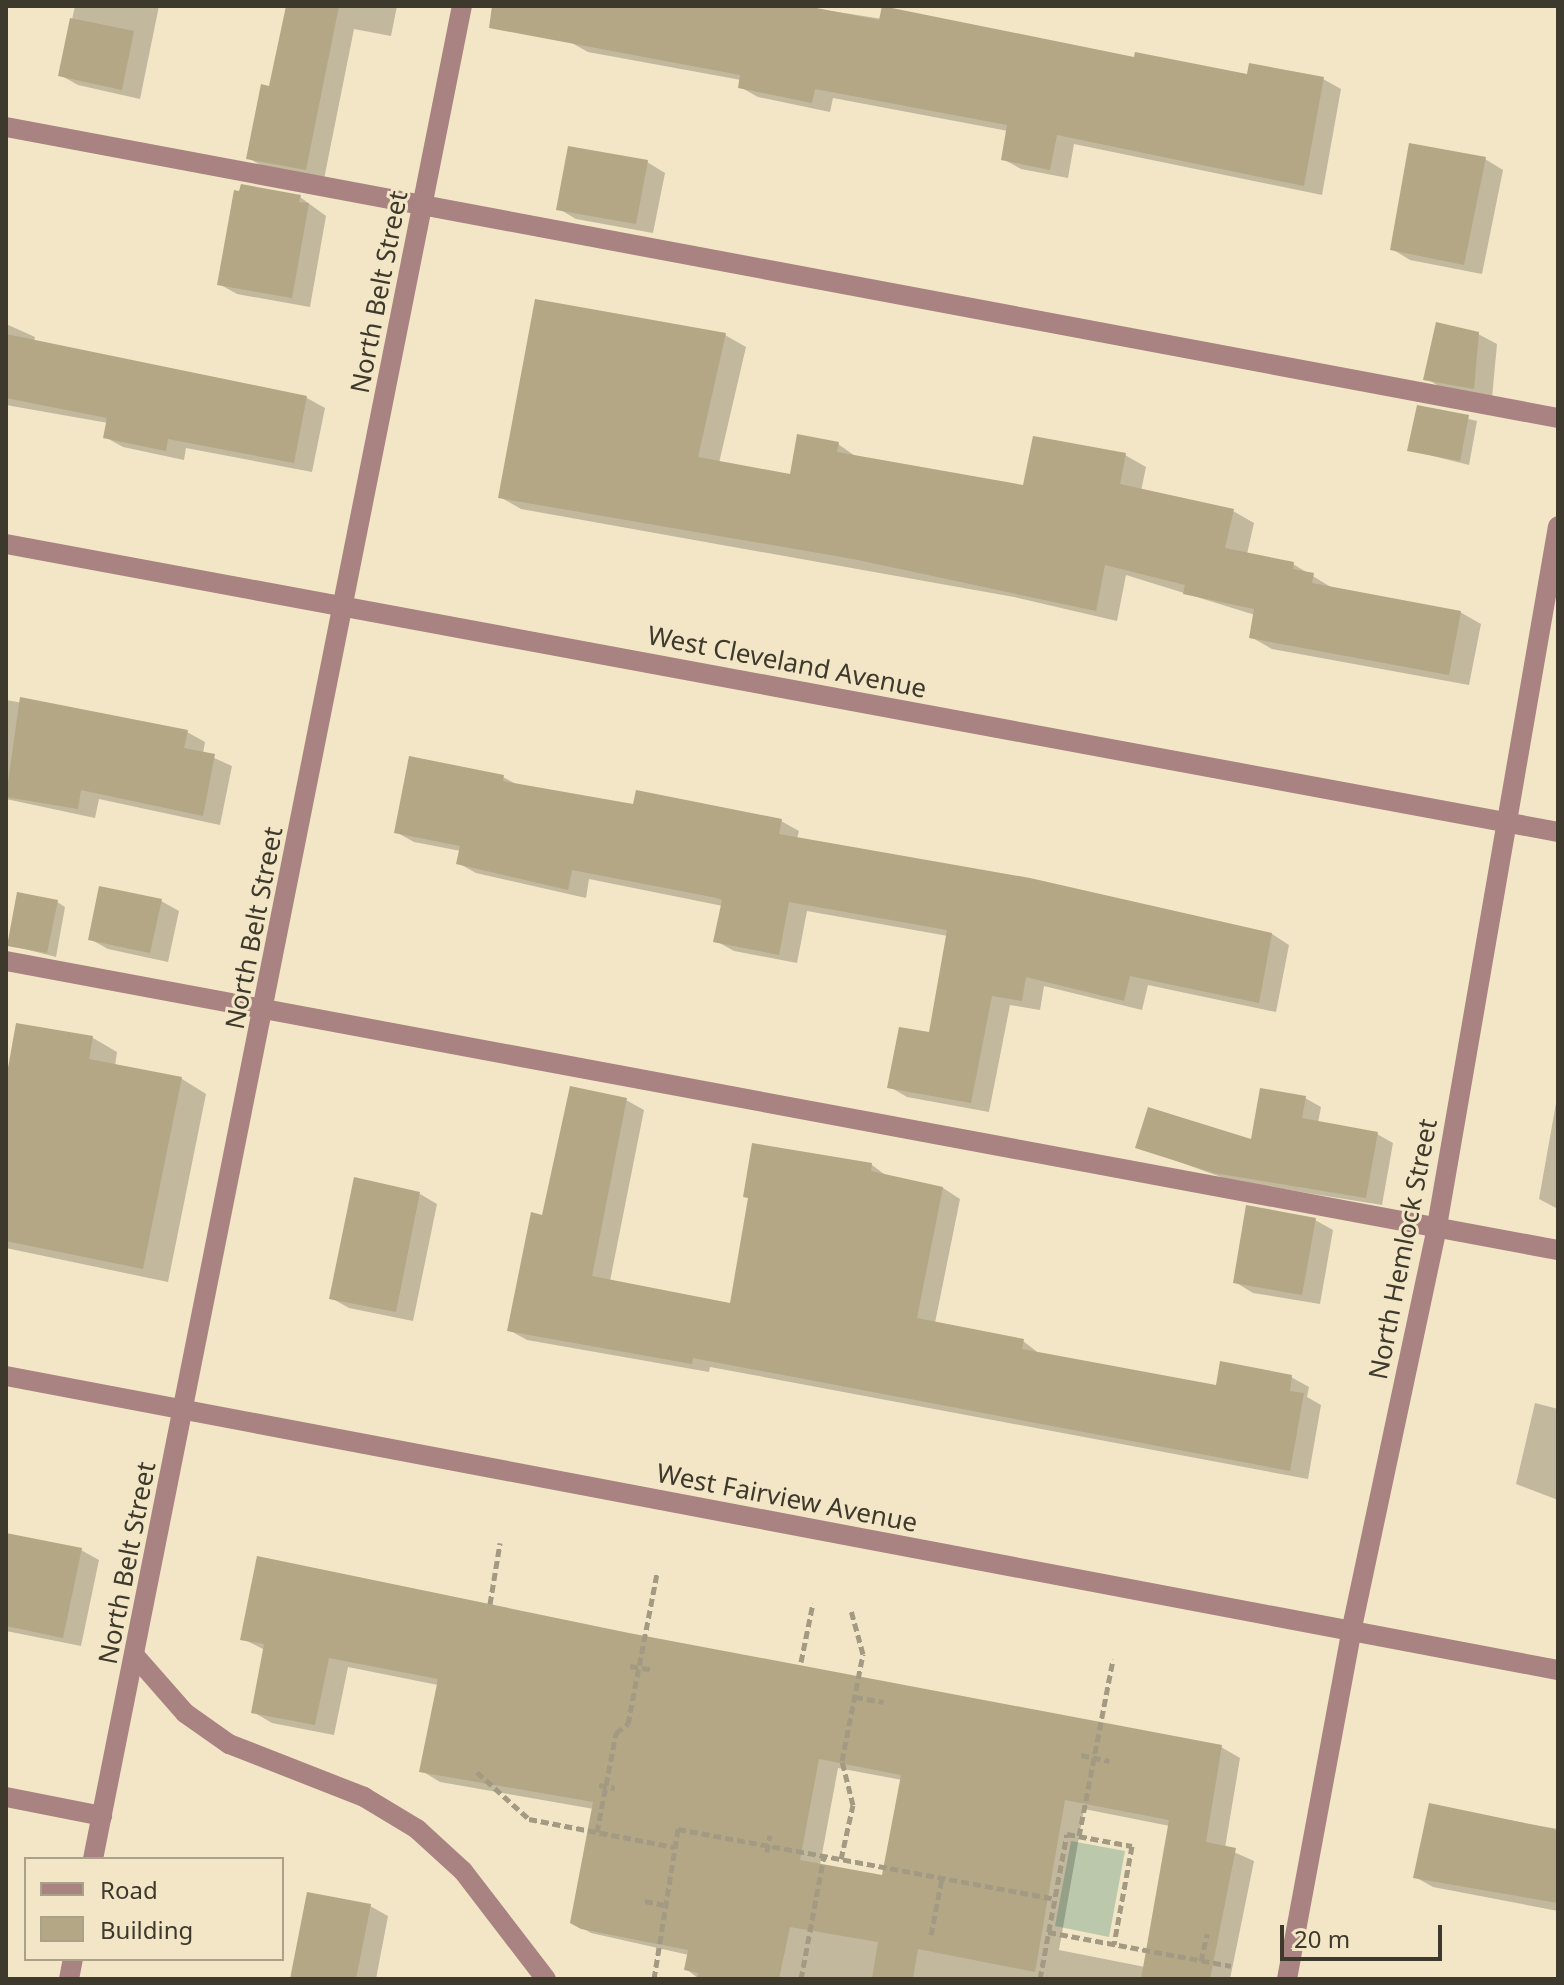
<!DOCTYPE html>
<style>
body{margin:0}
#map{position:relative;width:1564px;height:1985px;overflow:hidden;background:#f2e6c6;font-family:"Noto Sans",sans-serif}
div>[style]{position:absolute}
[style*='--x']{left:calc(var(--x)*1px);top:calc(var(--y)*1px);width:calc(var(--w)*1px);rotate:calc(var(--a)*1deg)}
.green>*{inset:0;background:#bbc8ac}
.shadow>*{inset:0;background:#0003}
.building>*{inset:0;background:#b3a786}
.path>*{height:5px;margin-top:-2.5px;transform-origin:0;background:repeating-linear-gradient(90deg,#a39a83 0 8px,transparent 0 12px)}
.minor>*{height:20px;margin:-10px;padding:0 10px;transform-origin:10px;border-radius:10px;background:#a98282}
span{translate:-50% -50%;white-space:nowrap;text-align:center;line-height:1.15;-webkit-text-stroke:6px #f2e6c6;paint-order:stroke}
.street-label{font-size:26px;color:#3e392d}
.frame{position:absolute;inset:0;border:8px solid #3e392d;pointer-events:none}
.legend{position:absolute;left:24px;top:1857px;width:260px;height:104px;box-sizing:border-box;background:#f2e6c6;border:2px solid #aaa189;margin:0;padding:10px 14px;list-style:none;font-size:24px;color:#3e392d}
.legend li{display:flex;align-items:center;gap:16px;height:40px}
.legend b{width:40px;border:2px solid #aaa189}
.scale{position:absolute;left:1280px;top:1925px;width:162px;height:36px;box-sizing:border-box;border:4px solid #3e392d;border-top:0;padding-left:10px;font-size:24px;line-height:28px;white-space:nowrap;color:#3e392d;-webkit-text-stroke:6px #f2e6c6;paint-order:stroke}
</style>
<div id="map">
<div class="green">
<div style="clip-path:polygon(1071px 1841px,1125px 1851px,1109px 1937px,1055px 1926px)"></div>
</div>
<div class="shadow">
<div style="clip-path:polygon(75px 6px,159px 6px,140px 99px,78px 85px,60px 75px)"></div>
<div style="clip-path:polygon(281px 6px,397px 6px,391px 36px,354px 29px,324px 179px,266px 168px,248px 158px,271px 88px,288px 7px)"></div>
<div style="clip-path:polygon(577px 6px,799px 6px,1249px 76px,1323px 79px,1341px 89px,1322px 195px,1074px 144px,1068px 178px,1021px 169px,1003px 159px,1008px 131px,833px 98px,830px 112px,758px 97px,740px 87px,741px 80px,588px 52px,570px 42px)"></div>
<div style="clip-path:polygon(1485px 159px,1503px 170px,1482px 274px,1410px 260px,1392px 249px)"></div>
<div style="clip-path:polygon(647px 162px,665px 173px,653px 233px,576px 219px,559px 209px)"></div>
<div style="clip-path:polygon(300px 197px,326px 216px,310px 307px,237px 294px,219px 284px)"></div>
<div style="clip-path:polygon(6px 324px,35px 337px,34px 342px,307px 398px,325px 408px,312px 472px,186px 448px,184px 460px,123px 447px,105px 437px,108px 423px,6px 405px)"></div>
<div style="clip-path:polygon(1478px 334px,1497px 344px,1492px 398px,1443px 389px,1426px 378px)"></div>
<div style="clip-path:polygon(725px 335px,746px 347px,719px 463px,792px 477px,838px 444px,858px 458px,1025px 487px,1125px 455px,1146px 467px,1141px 491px,1233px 511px,1254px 523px,1247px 554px,1293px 564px,1334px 589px,1460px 612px,1481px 624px,1469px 685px,1272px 649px,1251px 637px,1255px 615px,1126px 575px,1117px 621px,1014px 597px,521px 509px,500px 497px)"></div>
<div style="clip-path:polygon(1419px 407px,1477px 421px,1469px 465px,1409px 450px)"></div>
<div style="clip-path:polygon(6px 700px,187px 732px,205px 742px,203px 753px,232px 766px,220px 825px,99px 799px,95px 818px,6px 799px)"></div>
<div style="clip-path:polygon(503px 777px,518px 785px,635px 806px,781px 821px,799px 831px,797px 839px,1272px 934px,1289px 945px,1276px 1012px,1148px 985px,1142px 1010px,1044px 986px,1040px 1010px,1010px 1005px,989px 1112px,907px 1097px,890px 1087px,930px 1034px,948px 936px,807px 911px,797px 963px,734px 951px,716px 941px,723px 906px,589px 879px,586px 898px,476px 873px,458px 863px,461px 851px,414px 842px,396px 832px)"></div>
<div style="clip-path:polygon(161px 901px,179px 911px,168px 962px,108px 949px,90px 939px)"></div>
<div style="clip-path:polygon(57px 902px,65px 907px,56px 957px,9px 945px)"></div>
<div style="clip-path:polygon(93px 1038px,117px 1052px,115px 1066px,182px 1079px,206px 1094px,168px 1282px,6px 1248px,6px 1084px)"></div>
<div style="clip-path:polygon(1558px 1092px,1558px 1209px,1539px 1199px)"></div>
<div style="clip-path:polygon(1305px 1098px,1321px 1107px,1318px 1123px,1377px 1134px,1393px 1143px,1382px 1205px,1232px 1181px,1138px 1147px,1252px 1142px)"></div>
<div style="clip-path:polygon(626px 1100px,644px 1110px,610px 1281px,731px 1305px,750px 1199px,745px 1196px,872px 1165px,888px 1177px,943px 1188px,960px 1199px,935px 1323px,1023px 1341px,1040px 1354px,1218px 1387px,1291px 1377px,1309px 1387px,1307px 1397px,1321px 1405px,1308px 1479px,710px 1367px,709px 1372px,527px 1340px,509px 1330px,544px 1217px)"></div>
<div style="clip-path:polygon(420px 1194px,437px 1204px,413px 1321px,349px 1308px,331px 1298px)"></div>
<div style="clip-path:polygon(1315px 1220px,1333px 1230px,1320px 1304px,1253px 1293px,1235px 1282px)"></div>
<div style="clip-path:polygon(1535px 1403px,1558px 1409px,1558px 1500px,1516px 1484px)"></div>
<div style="clip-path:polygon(6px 1536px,81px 1550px,99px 1560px,81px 1646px,6px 1631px)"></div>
<div style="clip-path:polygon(evenodd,629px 1635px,1221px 1747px,1240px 1758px,1225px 1848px,1254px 1861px,1230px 1979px,699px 1979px,686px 1969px,689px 1955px,591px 1933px,572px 1922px,594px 1809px,440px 1782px,422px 1771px,438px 1685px,348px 1667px,334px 1735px,272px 1723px,253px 1712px,265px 1650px,243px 1639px,629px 1635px,838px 1768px,902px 1780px,884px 1877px,820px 1865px,838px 1768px,629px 1635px,1084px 1809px,1170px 1826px,1145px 1967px,1059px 1950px,1084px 1809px)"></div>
<div style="clip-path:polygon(1430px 1806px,1558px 1829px,1558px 1911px,1433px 1887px,1415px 1877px)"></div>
<div style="clip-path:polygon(370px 1906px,388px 1916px,376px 1979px,291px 1979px)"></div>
</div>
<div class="building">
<div style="clip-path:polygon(286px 6px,339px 6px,306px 170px,246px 159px,261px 84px,269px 86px)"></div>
<div style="clip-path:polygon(492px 6px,806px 6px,879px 20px,882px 6px,1134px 57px,1135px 52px,1247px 74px,1249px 63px,1324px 77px,1304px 186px,1057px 135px,1050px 170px,1001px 160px,1007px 125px,815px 89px,812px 103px,738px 88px,740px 75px,489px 28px)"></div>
<div style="clip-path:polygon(70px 18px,134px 31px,122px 90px,58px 76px)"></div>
<div style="clip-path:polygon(1409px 143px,1486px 157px,1464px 265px,1390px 250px)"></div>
<div style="clip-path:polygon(568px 146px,648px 160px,636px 224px,556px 210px)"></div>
<div style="clip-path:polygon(241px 184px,301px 195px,299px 202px,309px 203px,292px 298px,217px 285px,234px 190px,239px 191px)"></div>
<div style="clip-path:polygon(535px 299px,726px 333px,698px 457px,790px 474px,797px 434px,839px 442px,837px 452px,1023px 485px,1033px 436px,1126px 453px,1120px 484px,1234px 509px,1225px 548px,1294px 562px,1293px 569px,1314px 573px,1312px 583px,1461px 611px,1449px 675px,1249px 638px,1254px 609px,1183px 594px,1185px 585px,1105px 565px,1096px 611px,853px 559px,498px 498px)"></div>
<div style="clip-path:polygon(1436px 322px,1479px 332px,1474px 389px,1423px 380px)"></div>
<div style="clip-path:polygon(6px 334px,307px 396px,294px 463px,168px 439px,166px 451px,103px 438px,107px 418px,6px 398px)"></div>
<div style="clip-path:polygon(1417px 405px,1469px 415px,1460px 461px,1407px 451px)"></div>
<div style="clip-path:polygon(20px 697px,188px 730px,184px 748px,215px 754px,203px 816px,81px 790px,78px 809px,6px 797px)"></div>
<div style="clip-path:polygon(409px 756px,504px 775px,503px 781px,633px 804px,636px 790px,782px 819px,779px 834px,1030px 878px,1272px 933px,1259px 1003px,1130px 976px,1124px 1001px,1026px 977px,1022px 1001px,992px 996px,971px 1103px,887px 1088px,899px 1027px,929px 1032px,947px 930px,789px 902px,779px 955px,713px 942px,722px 900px,717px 898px,572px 870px,568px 890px,456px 864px,460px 846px,394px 833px)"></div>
<div style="clip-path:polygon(99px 886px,162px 899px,150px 953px,88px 940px)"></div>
<div style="clip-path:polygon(17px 892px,58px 900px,47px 953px,7px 946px)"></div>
<div style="clip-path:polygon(16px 1023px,93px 1036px,89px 1059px,182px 1077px,143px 1269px,6px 1241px,6px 1079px)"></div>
<div style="clip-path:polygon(570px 1086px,627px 1098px,592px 1276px,730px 1303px,748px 1198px,743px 1197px,752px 1143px,872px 1163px,871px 1171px,943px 1187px,917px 1318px,1024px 1339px,1022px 1349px,1216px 1385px,1220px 1361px,1292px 1375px,1290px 1391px,1304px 1393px,1290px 1471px,693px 1358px,692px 1364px,507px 1331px,531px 1212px,542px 1215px)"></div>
<div style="clip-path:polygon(1260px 1088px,1306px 1096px,1302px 1118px,1378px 1132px,1366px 1198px,1214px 1173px,1135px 1148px,1148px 1107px,1251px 1139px)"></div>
<div style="clip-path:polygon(354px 1177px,420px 1192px,396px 1312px,329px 1299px)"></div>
<div style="clip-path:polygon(1246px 1205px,1316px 1218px,1302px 1295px,1233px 1283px)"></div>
<div style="clip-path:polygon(6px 1533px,82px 1548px,63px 1638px,6px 1626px)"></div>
<div style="clip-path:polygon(evenodd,257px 1556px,629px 1633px,1222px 1745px,1206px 1842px,1236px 1848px,1210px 1979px,1141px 1979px,1169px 1820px,1065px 1800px,1035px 1972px,918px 1949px,913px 1979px,872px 1979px,878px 1942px,790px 1927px,779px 1979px,697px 1979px,698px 1973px,684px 1970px,688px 1950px,581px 1929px,570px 1923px,593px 1802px,419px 1772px,438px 1679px,329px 1658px,315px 1725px,251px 1713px,264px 1644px,240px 1640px,257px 1556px,819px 1759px,901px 1775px,882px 1875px,800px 1860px,819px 1759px)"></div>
<div style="clip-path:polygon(1429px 1803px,1558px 1830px,1558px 1903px,1413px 1878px)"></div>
<div style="clip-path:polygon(307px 1892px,371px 1904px,356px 1979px,290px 1979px)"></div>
</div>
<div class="path">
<div style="--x:490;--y:1604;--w:62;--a:-80.7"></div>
<div style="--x:801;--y:1662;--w:60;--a:-78.5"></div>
<div style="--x:630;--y:1666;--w:24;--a:9"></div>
<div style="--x:855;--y:1697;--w:29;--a:10"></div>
<div style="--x:1081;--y:1755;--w:29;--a:12"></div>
<div style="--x:477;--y:1772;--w:70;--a:42.1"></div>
<div style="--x:529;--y:1819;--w:148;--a:10.9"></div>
<div style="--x:599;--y:1785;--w:16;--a:11"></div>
<div style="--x:597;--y:1832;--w:101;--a:-79.1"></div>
<div style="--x:616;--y:1733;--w:15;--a:-37"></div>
<div style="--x:628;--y:1724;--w:154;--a:-79.1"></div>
<div style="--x:1079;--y:1836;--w:180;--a:-79.1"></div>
<div style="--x:767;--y:1852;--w:17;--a:-80"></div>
<div style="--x:841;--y:1859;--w:55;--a:-77.5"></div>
<div style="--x:853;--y:1805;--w:45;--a:-104"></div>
<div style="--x:842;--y:1761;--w:109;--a:-78.9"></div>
<div style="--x:863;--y:1654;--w:46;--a:-105.3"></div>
<div style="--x:645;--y:1901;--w:19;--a:12"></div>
<div style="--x:1048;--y:1932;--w:186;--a:10.5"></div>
<div style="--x:931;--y:1935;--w:58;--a:-79.1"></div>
<div style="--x:1201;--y:1961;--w:28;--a:-77"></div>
<div style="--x:654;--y:1979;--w:152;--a:-80.9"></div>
<div style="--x:678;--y:1829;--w:383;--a:10.5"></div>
<div style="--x:801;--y:1979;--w:125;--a:-79.4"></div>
<div style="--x:1040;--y:1979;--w:147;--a:-79.5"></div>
<div style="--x:1067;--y:1834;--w:66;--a:10.5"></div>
<div style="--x:1132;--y:1846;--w:100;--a:100.4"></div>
</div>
<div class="minor">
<div style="--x:6;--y:127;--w:1579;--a:10.62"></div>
<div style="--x:6;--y:544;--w:1578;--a:10.51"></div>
<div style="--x:6;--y:961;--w:1579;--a:10.55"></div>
<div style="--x:6;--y:1376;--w:1580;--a:10.73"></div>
<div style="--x:135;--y:1656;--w:76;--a:48.7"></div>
<div style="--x:185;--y:1713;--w:54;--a:35.2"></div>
<div style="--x:229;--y:1744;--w:145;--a:21.4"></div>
<div style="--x:364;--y:1797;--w:62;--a:31.1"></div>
<div style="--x:417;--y:1829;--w:62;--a:42.4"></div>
<div style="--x:463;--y:1871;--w:136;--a:52.5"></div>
<div style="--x:6;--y:1797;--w:98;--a:11.2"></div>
<div style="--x:93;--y:1859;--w:1889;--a:-78.74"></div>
<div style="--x:69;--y:1979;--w:20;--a:-79"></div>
<div style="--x:1287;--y:1979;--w:353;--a:-79.5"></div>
<div style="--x:1351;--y:1632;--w:415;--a:-78"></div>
<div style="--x:1437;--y:1226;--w:710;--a:-80.19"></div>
</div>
<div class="street-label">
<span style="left:379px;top:292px;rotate:-79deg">North Belt Street</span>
<span style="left:787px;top:662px;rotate:11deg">West Cleveland Avenue</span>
<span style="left:254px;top:928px;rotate:-79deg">North Belt Street</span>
<span style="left:1403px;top:1249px;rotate:-79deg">North Hemlock Street</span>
<span style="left:787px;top:1498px;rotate:11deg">West Fairview Avenue</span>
<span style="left:127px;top:1563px;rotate:-79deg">North Belt Street</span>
</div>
<div class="frame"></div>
<ul class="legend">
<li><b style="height:10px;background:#a98282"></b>Road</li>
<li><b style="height:22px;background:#b3a786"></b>Building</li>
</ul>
<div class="scale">20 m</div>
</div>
